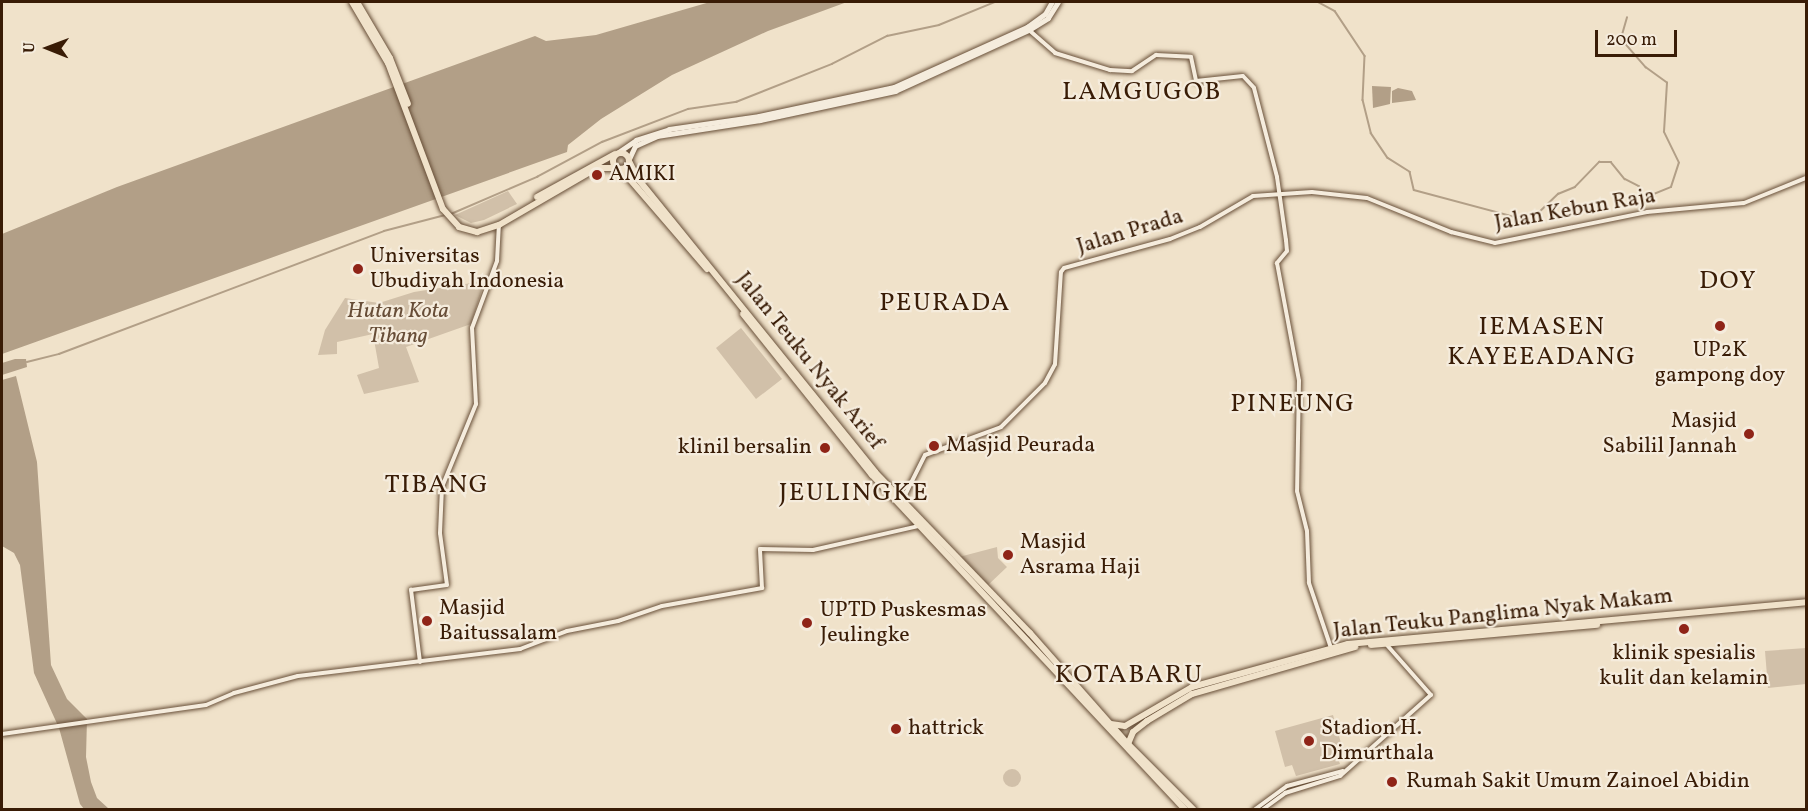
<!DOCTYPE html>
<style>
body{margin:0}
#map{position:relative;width:1808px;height:811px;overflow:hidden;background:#f0e2ca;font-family:Vollkorn,serif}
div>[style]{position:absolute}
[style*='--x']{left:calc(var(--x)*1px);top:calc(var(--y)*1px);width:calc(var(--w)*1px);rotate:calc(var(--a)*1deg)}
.green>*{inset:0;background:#d1c0a9}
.round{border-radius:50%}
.water>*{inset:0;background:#b29f87}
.stream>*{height:1.5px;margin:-0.75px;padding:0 0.75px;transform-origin:0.75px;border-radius:0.75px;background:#b29f87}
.roads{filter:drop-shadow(0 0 2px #674e37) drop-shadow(0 0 2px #674e37)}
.tertiary>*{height:4px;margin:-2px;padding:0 2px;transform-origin:2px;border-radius:2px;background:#f5ecdd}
.secondary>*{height:4.5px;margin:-2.25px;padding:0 2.25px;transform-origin:2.25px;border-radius:2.25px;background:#f5ecdd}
.primary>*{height:6px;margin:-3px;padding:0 3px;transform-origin:3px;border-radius:3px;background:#f0e2ca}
.trunk>*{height:6px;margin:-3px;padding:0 3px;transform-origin:3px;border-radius:3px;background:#f0e2ca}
.trunk>.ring{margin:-3px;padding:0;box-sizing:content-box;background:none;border:6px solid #f0e2ca;border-radius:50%}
.dots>*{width:16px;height:16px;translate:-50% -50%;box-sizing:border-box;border:3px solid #f5ecdd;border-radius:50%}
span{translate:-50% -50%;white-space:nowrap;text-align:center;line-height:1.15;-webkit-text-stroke:4.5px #f5ecdd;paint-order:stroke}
.poi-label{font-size:22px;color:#391c06}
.left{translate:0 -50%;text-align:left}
.right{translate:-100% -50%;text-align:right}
.street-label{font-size:22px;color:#391c06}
.park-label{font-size:22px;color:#674d37;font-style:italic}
.quarter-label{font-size:26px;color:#391c06;letter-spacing:1.5px}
.frame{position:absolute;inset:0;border:3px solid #391c06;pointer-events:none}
.north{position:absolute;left:18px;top:18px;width:60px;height:60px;-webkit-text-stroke:4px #f5ecdd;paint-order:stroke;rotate:271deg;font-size:16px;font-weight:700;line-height:24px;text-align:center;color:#391c06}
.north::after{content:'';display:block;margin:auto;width:21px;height:27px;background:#391c06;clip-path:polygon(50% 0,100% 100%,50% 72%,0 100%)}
.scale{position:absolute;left:1595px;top:30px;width:82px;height:27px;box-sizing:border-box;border:3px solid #391c06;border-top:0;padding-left:8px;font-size:18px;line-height:21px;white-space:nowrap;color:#391c06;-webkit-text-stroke:4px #f5ecdd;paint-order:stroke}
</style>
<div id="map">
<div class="green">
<div style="clip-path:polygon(508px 191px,517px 204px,484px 220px,471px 223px,455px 215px)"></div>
<div style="clip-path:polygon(478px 282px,484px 283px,471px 324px,406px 347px,419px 382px,364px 394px,357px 375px,379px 368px,373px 334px,337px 342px,337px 354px,318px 355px,325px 330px,345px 298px,379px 303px,414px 292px)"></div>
<div style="clip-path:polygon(741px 328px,782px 379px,756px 399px,716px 348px)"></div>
<div style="clip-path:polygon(997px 547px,998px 558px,1007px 567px,987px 586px,959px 557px)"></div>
<div style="clip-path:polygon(1806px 648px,1806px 684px,1768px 688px,1765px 651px)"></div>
<div style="clip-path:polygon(1333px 715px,1343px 750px,1336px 753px,1340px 764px,1296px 776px,1292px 765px,1285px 767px,1275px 731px)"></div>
<div class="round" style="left:1003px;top:769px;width:18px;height:18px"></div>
</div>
<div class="water">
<div style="clip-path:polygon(710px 2px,847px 2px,768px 31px,672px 75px,601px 119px,568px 145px,567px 152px,2px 354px,2px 234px,117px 187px,535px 36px,546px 41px,596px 35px)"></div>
<div style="clip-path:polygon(1372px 86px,1391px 87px,1390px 104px,1373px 108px)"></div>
<div style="clip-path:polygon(1398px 88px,1412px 91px,1416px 100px,1392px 103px,1392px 91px)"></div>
<div style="clip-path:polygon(15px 359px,26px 359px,27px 367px,2px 375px,2px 363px)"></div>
<div style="clip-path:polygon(16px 376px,37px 462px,51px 665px,67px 699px,87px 719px,86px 757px,91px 782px,97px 798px,109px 809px,84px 809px,80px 804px,59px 728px,34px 673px,20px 565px,14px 553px,2px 546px,2px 380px)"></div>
</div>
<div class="stream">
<div style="--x:1318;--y:2;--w:19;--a:28"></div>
<div style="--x:1335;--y:11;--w:54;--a:56.3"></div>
<div style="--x:1365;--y:56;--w:44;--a:92.6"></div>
<div style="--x:1363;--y:100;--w:34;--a:76"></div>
<div style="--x:1371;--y:133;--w:30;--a:56"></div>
<div style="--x:1388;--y:158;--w:26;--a:32"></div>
<div style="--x:1410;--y:172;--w:18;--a:77"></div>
<div style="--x:1414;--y:190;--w:120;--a:15"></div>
<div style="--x:1530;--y:221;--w:39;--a:-44"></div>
<div style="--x:1558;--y:194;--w:18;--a:-22"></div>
<div style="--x:1575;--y:187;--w:35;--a:-46"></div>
<div style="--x:1599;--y:162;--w:12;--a:0"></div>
<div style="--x:1611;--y:162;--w:22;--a:51"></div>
<div style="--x:1625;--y:179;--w:16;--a:27"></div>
<div style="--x:1639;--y:186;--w:13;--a:67"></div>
<div style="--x:1644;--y:198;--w:29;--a:-22"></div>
<div style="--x:1671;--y:187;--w:25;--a:-72"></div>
<div style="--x:1679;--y:163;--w:34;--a:-116"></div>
<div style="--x:1664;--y:132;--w:49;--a:-86.5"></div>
<div style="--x:1667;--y:83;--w:26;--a:-144"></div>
<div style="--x:1646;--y:68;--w:32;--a:-131"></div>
<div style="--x:1625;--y:44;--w:9;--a:-108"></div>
<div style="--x:1622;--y:35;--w:18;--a:-74"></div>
<div style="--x:451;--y:214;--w:94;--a:-23.3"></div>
<div style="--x:537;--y:177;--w:74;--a:-28.3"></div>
<div style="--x:602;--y:142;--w:92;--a:-21"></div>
<div style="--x:688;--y:109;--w:49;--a:-8.3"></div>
<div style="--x:736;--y:102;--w:103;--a:-21.6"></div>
<div style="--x:832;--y:64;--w:62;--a:-27"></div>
<div style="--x:887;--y:36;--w:53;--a:-11.9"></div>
<div style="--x:939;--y:25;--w:61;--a:-22.3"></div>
<div style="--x:27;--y:362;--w:33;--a:-14"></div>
<div style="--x:59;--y:354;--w:347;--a:-20.7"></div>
<div style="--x:384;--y:231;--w:64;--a:-14.5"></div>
</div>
<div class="roads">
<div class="tertiary">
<div style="--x:1029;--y:30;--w:35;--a:41"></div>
<div style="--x:1055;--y:53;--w:58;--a:17.2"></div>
<div style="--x:1110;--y:70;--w:22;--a:3"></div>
<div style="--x:1132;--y:71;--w:29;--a:-34"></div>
<div style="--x:1156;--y:55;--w:35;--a:3"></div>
<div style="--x:1191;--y:57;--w:25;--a:78"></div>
<div style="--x:1196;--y:81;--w:47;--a:-6.1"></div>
<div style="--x:1243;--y:76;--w:16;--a:47"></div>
<div style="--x:1254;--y:88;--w:92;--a:75.5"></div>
<div style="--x:1277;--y:177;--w:64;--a:81.9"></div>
<div style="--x:1286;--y:240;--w:11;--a:85"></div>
<div style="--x:1287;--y:251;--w:16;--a:130"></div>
<div style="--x:1277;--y:263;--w:120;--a:79.4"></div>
<div style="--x:1299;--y:381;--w:110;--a:91"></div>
<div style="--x:1297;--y:491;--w:41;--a:76"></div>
<div style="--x:1307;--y:531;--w:52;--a:87.8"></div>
<div style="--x:1309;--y:583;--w:69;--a:71.3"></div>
<div style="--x:902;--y:501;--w:51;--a:-63.4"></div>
<div style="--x:925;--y:455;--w:81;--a:-20.2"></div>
<div style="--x:1001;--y:427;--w:62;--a:-45"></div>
<div style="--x:1045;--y:383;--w:21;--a:-62"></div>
<div style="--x:1055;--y:364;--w:92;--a:-86.3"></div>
<div style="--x:1061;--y:272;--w:5;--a:-53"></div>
<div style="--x:1064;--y:268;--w:110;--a:-15.3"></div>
<div style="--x:1170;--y:239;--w:32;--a:-22"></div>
<div style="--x:1200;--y:227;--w:61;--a:-30.3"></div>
<div style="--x:1253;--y:196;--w:59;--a:-3.9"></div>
<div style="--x:1312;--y:192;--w:55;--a:6.2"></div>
<div style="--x:1367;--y:198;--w:91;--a:22"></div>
<div style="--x:1451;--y:232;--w:45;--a:14"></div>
<div style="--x:1495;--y:243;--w:155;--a:-11.5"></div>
<div style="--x:1647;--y:212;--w:97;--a:-5.3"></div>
<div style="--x:1744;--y:203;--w:67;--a:-22"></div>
<div style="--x:420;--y:662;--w:73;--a:-97.1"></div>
<div style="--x:411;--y:590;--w:36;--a:-8"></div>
<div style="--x:447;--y:585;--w:52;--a:-97.7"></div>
<div style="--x:440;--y:533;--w:46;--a:-87.5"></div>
<div style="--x:442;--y:487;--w:90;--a:-67.7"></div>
<div style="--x:476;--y:404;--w:76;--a:-93"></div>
<div style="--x:472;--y:328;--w:72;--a:-69.5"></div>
<div style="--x:497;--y:261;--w:36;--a:-87"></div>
<div style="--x:2;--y:734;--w:206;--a:-8.1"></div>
<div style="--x:206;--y:705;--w:30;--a:-23"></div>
<div style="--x:234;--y:693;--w:66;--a:-14.9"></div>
<div style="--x:298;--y:676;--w:224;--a:-6.9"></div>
<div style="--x:520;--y:649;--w:50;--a:-21"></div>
<div style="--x:567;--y:631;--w:52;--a:-11.1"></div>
<div style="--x:618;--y:621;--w:46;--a:-18.8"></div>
<div style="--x:662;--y:606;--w:102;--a:-10.2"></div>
<div style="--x:762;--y:588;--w:39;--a:-93"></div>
<div style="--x:760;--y:549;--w:53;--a:1.1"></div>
<div style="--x:813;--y:550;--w:109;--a:-12.8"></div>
<div style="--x:1254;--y:810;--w:41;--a:-36"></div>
<div style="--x:1287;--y:786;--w:58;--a:-15"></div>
<div style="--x:1262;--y:810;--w:29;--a:-36"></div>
<div style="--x:1285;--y:793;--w:58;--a:-17.2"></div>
<div style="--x:1340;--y:776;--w:122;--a:-41.7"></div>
<div style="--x:1431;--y:695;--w:68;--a:-131.4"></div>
</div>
<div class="secondary">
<div style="--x:617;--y:153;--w:23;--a:-34"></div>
<div style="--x:636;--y:140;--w:35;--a:-18"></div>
<div style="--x:669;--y:129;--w:91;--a:-8.2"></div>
<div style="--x:759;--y:116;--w:138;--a:-12.1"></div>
<div style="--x:894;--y:87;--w:146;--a:-24.3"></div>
<div style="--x:1027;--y:27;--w:22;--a:-36"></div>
<div style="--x:1045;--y:14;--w:14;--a:-60"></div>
<div style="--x:629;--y:159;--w:14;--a:-65"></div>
<div style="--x:635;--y:146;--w:24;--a:-24"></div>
<div style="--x:657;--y:136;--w:104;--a:-8.8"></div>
<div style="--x:760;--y:120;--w:138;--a:-12.1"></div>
<div style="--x:895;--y:91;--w:147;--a:-24.5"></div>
<div style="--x:1029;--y:30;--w:22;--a:-32"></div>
<div style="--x:1048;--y:18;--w:19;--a:-58"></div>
</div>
<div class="primary">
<div style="--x:1371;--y:645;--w:227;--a:-5.1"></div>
<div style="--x:1111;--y:724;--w:14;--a:8"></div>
<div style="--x:1125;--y:726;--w:78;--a:-30.2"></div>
<div style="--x:1192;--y:687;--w:162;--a:-15.4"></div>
<div style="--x:1348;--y:644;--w:460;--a:-5.2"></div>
<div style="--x:1128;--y:744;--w:13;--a:-67"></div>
<div style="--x:1133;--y:732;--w:18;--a:-38"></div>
<div style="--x:1147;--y:721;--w:52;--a:-31"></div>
<div style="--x:1192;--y:694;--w:170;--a:-16.1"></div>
</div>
<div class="trunk">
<div style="--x:352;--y:2;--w:71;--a:59.5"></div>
<div style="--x:388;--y:63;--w:156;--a:69.4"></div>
<div style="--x:443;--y:209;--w:24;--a:48"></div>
<div style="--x:459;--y:227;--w:19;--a:16"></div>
<div style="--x:477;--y:232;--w:23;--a:-18"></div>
<div style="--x:499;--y:225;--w:113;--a:-30.2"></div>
<div style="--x:597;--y:168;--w:19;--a:0"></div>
<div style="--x:357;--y:2;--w:65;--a:59.5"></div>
<div style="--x:390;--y:58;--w:49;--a:68.6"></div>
<div class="ring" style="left:613px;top:153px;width:10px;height:10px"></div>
<div style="--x:629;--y:161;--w:20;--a:63"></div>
<div style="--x:638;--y:179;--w:377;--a:51"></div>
<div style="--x:875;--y:472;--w:223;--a:46.1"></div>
<div style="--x:1030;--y:633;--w:148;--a:48.6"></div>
<div style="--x:1128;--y:744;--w:93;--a:45"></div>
<div style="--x:621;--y:169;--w:132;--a:49.3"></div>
<div style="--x:537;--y:197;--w:89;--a:-28.9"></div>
<div style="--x:743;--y:314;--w:206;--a:51.3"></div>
<div style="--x:872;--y:475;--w:459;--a:46.9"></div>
</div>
</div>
<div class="dots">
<div style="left:597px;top:175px;background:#8f2418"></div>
<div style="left:358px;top:269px;background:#8f2418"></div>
<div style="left:1720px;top:326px;background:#8f2418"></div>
<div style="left:1749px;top:434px;background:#8f2418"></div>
<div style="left:934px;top:446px;background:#8f2418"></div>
<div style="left:825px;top:448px;background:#8f2418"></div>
<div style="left:1008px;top:555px;background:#8f2418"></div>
<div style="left:427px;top:621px;background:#8f2418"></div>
<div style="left:807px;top:623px;background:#8f2418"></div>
<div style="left:1684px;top:629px;background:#8f2418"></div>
<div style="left:896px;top:729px;background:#8f2418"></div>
<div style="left:1309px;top:741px;background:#8f2418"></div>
<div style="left:1392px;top:782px;background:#8f2418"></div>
</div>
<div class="poi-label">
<span class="left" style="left:609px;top:175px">AMIKI</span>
<span class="left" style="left:370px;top:269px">Universitas<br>Ubudiyah Indonesia</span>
<span style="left:1720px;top:363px">UP2K<br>gampong doy</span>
<span class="right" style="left:1737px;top:434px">Masjid<br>Sabilil Jannah</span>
<span class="left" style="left:946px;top:446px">Masjid Peurada</span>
<span class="right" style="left:812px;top:448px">klinil bersalin</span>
<span class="left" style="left:1020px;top:555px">Masjid<br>Asrama Haji</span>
<span class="left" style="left:439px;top:621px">Masjid<br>Baitussalam</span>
<span class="left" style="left:820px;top:623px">UPTD Puskesmas<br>Jeulingke</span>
<span style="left:1684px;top:666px">klinik spesialis<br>kulit dan kelamin</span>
<span class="left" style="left:1321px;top:741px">Stadion H.<br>Dimurthala</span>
<span class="left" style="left:908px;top:729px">hattrick</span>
<span class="left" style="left:1406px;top:782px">Rumah Sakit Umum Zainoel Abidin</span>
</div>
<div class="street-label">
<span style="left:1575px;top:210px;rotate:-10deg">Jalan Kebun Raja</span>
<span style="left:1130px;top:232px;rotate:-17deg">Jalan Prada</span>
<span style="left:809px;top:361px;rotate:51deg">Jalan Teuku Nyak Arief</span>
<span style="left:1503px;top:614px;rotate:-6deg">Jalan Teuku Panglima Nyak Makam</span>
</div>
<div class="park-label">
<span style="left:398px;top:324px">Hutan Kota<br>Tibang</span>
</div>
<div class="quarter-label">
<span style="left:1142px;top:93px">LAMGUGOB</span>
<span style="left:1728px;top:282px">DOY</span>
<span style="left:945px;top:304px">PEURADA</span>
<span style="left:1542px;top:343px">IEMASEN<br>KAYEEADANG</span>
<span style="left:1293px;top:405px">PINEUNG</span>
<span style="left:437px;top:486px">TIBANG</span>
<span style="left:854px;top:494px">JEULINGKE</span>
<span style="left:1129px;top:676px">KOTABARU</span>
</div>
<div class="frame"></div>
<div class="north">U</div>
<div class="scale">200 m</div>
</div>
